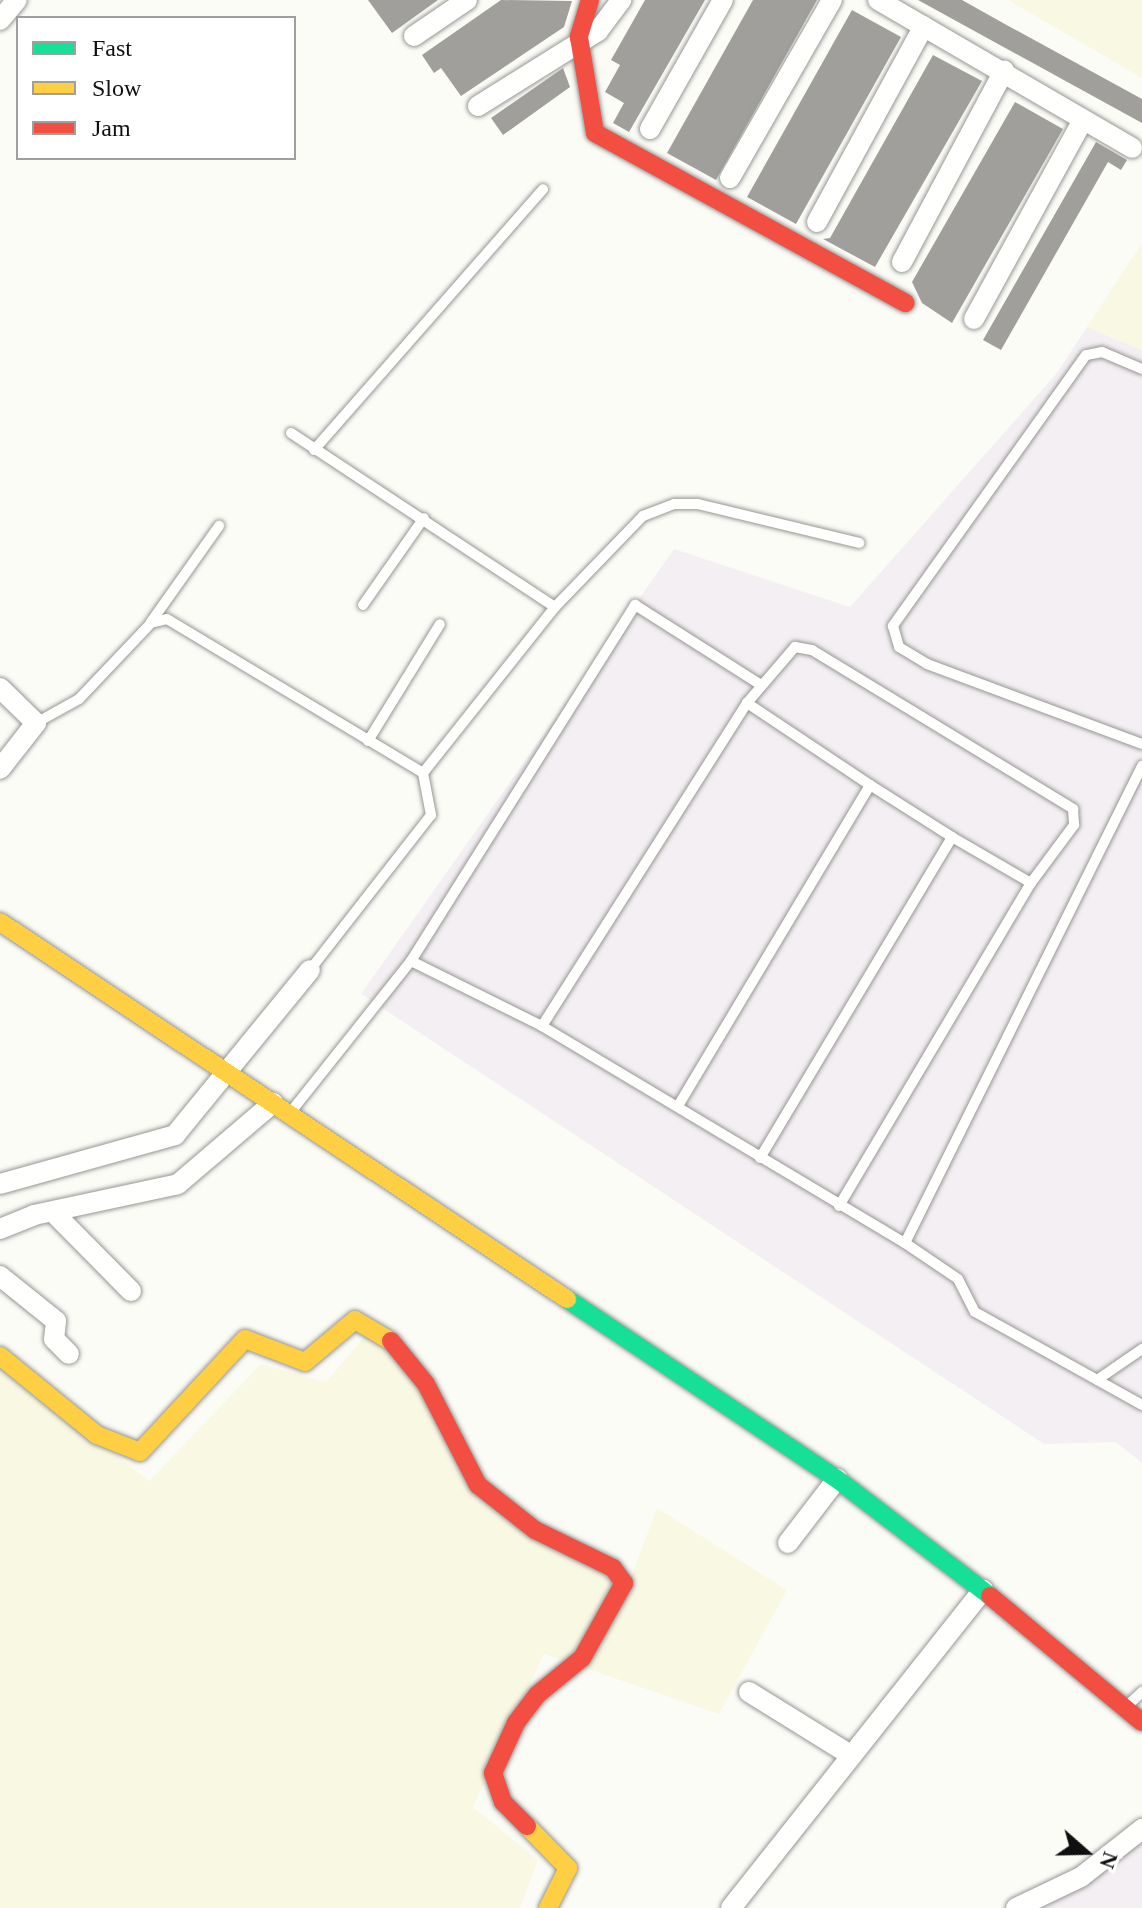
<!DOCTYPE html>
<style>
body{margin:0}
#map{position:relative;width:1142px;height:1908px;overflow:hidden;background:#fcfcf7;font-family:"Times New Roman",serif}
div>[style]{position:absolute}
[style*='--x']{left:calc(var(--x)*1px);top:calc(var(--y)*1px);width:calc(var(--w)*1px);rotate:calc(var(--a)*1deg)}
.industrial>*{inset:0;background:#f4eff3}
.farmland>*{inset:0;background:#f9f8e3}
.building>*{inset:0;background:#a09f9c}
.roads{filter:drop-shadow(0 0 2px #969694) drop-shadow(0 0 2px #969694)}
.lane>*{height:10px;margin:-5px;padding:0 5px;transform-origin:5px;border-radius:5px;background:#fffffe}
.street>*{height:20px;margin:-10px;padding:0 10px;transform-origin:10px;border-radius:10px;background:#fffffe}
.fast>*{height:18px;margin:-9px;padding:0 9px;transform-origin:9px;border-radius:9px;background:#16e098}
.slow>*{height:18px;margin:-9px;padding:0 9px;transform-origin:9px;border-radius:9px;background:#ffcf43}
.jam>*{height:18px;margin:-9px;padding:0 9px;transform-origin:9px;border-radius:9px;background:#f24e42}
span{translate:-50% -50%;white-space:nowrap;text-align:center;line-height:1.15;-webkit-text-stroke:8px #fff;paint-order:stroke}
.legend{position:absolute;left:16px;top:16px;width:280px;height:144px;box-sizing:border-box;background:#fff;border:2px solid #9f9f9f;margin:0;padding:10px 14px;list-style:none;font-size:24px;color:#101010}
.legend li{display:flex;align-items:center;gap:16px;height:40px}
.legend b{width:40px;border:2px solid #9f9f9f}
.north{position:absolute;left:1046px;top:1812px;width:80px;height:80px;-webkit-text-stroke:6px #fff;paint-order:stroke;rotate:110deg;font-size:22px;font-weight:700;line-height:32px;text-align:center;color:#101010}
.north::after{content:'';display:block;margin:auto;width:28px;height:36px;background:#101010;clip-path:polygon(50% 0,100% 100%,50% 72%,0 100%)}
</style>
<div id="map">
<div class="industrial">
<div style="clip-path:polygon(1087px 327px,1142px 350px,1142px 1463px,1116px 1442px,1044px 1444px,361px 994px,674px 549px,850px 607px,1057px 373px)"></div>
<div style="clip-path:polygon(1142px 1843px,1142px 1908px,1045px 1908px)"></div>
</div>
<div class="farmland">
<div style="clip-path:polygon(1008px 0,1142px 0,1142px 78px)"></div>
<div style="clip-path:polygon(1142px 243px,1142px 350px,1087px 327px)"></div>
<div style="clip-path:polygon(365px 1336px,426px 1374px,489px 1504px,628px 1586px,657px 1508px,787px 1590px,719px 1714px,544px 1654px,473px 1807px,538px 1860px,520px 1908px,0 1908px,0 1363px,149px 1481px,261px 1364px,326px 1382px)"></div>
</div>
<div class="building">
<div style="clip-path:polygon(368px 0,438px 0,392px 33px)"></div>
<div style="clip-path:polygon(501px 0,572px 1px,564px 27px,461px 96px,441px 68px,434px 73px,422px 55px)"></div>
<div style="clip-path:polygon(645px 0,705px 0,629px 132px,613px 123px,624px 103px,605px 92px,620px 65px,611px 60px)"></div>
<div style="clip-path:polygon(753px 0,817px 0,716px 180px,667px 153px)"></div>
<div style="clip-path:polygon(918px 0,962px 0,1003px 23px,1142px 99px,1142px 123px)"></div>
<div style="clip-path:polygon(852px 10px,901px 37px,796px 224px,747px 197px)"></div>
<div style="clip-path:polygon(933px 55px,982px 81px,875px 267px,823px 239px,830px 238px)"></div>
<div style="clip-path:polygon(563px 68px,570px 87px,503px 135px,491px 118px)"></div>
<div style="clip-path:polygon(1015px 102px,1063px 129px,952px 323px,922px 303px,912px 282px)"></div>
<div style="clip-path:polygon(1096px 142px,1127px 160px,1121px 170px,1108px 162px,1001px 350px,983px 340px)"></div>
</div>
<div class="roads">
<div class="lane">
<div style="--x:1142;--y:369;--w:43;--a:-157"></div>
<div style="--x:1102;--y:352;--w:16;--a:169"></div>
<div style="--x:1086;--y:355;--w:333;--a:125.5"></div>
<div style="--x:893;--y:626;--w:22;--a:74"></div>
<div style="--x:899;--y:647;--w:33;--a:31"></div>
<div style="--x:927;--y:664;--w:229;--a:20.4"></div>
<div style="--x:291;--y:433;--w:316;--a:33.4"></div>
<div style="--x:314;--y:450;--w:347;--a:-48.7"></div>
<div style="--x:363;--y:605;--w:106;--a:-55"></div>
<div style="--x:151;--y:622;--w:118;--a:-54.7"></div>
<div style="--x:36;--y:723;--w:49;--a:-29.2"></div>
<div style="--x:79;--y:699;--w:105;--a:-46.5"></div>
<div style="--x:151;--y:623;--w:16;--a:-14"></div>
<div style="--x:167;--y:619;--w:299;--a:31"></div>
<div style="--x:423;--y:773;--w:43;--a:79.2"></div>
<div style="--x:431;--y:815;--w:197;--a:128"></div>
<div style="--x:368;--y:741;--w:137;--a:-58.4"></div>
<div style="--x:423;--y:773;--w:212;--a:-51.5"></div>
<div style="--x:555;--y:607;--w:127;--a:-46"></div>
<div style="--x:643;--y:516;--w:33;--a:-21"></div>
<div style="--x:674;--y:504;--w:24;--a:0"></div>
<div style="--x:698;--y:504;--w:166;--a:13.6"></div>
<div style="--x:411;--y:961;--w:146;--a:26.4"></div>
<div style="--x:542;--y:1026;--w:423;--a:30.9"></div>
<div style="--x:905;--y:1243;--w:64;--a:34.2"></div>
<div style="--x:958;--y:1279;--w:37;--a:63"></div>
<div style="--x:975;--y:1312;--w:191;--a:29.1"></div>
<div style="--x:542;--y:1026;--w:383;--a:-57.6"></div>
<div style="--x:747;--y:703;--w:74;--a:-49.4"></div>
<div style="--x:795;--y:647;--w:17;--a:10"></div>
<div style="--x:812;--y:650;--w:306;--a:31.3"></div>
<div style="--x:1073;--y:809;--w:16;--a:86"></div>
<div style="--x:1074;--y:825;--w:72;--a:126.6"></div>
<div style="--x:678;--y:1106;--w:374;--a:-59.1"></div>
<div style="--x:870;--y:785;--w:148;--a:-146.3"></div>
<div style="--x:290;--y:1113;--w:194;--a:-51.5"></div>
<div style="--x:411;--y:961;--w:421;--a:-57.8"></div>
<div style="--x:635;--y:605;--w:149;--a:32.4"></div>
<div style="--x:760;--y:1158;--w:374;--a:-59.1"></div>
<div style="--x:952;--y:837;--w:97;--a:-147.6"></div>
<div style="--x:839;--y:1206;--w:376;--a:-59.3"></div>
<div style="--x:1031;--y:883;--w:91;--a:-149.8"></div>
<div style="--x:905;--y:1243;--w:533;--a:-63.58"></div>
<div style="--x:1097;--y:1380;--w:55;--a:-34.6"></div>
<div style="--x:1127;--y:1706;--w:21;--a:-43"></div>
</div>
<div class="street">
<div style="--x:878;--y:0;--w:294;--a:30.2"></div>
<div style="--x:0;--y:20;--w:26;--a:-50"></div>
<div style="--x:414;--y:36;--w:64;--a:-34.2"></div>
<div style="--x:478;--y:106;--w:142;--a:-32"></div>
<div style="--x:598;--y:31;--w:39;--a:-53"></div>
<div style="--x:650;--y:129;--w:148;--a:-60.5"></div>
<div style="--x:730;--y:178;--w:205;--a:-60.2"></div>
<div style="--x:817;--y:222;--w:223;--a:-61.4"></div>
<div style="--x:902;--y:262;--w:217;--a:-61.9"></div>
<div style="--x:974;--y:319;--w:227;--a:-61.3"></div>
<div style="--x:0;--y:688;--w:50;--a:44.2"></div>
<div style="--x:36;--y:723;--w:58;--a:128"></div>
<div style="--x:0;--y:1184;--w:182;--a:-15.6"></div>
<div style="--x:175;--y:1135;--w:213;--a:-50.7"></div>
<div style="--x:53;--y:1212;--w:111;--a:45.4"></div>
<div style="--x:0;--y:1229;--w:37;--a:-22"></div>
<div style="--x:34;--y:1215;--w:147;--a:-12.1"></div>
<div style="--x:178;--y:1184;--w:125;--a:-40.5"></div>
<div style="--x:0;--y:1276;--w:72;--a:38.8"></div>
<div style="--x:56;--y:1321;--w:18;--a:96"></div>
<div style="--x:54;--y:1339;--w:21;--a:45"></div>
<div style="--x:788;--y:1543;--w:81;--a:-52.6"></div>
<div style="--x:749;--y:1692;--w:118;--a:31.8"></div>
<div style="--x:731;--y:1908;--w:406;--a:-51.6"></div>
<div style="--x:1016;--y:1908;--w:72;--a:-25.5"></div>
<div style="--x:1081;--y:1877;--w:78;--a:-38.2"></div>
</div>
<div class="fast">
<div style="--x:567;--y:1299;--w:324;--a:33.7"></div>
<div style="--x:837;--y:1479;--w:193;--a:37.4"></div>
</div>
<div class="slow">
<div style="--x:0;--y:922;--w:681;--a:33.62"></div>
<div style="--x:0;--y:1356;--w:125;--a:39.2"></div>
<div style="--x:97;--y:1435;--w:46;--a:21.6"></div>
<div style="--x:140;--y:1452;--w:154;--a:-47.1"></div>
<div style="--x:245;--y:1339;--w:64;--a:21"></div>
<div style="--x:305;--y:1362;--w:65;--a:-40"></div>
<div style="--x:355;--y:1320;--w:42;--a:30.3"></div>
<div style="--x:527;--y:1826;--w:59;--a:45.7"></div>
<div style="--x:568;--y:1868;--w:45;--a:116.6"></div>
</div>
<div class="jam">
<div style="--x:590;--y:0;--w:39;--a:107"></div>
<div style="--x:579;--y:37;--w:97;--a:80.5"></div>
<div style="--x:595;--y:133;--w:354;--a:28.7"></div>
<div style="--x:391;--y:1341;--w:55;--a:50.9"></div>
<div style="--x:426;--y:1384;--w:114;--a:62.8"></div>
<div style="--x:478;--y:1485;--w:73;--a:38.3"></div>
<div style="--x:535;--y:1530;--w:87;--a:26"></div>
<div style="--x:613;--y:1568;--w:19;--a:54"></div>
<div style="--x:624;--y:1583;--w:86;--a:119.2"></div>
<div style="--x:582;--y:1658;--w:58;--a:140.6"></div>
<div style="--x:537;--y:1695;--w:35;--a:127"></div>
<div style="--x:516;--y:1723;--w:55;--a:114.7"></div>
<div style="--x:493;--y:1773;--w:31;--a:71"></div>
<div style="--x:503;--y:1802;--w:34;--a:45"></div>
<div style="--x:990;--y:1596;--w:197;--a:39.7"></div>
</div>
</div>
<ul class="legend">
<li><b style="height:10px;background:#16e098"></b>Fast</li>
<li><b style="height:10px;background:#ffcf43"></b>Slow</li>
<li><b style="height:10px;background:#f24e42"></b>Jam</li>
</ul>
<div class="north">N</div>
</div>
